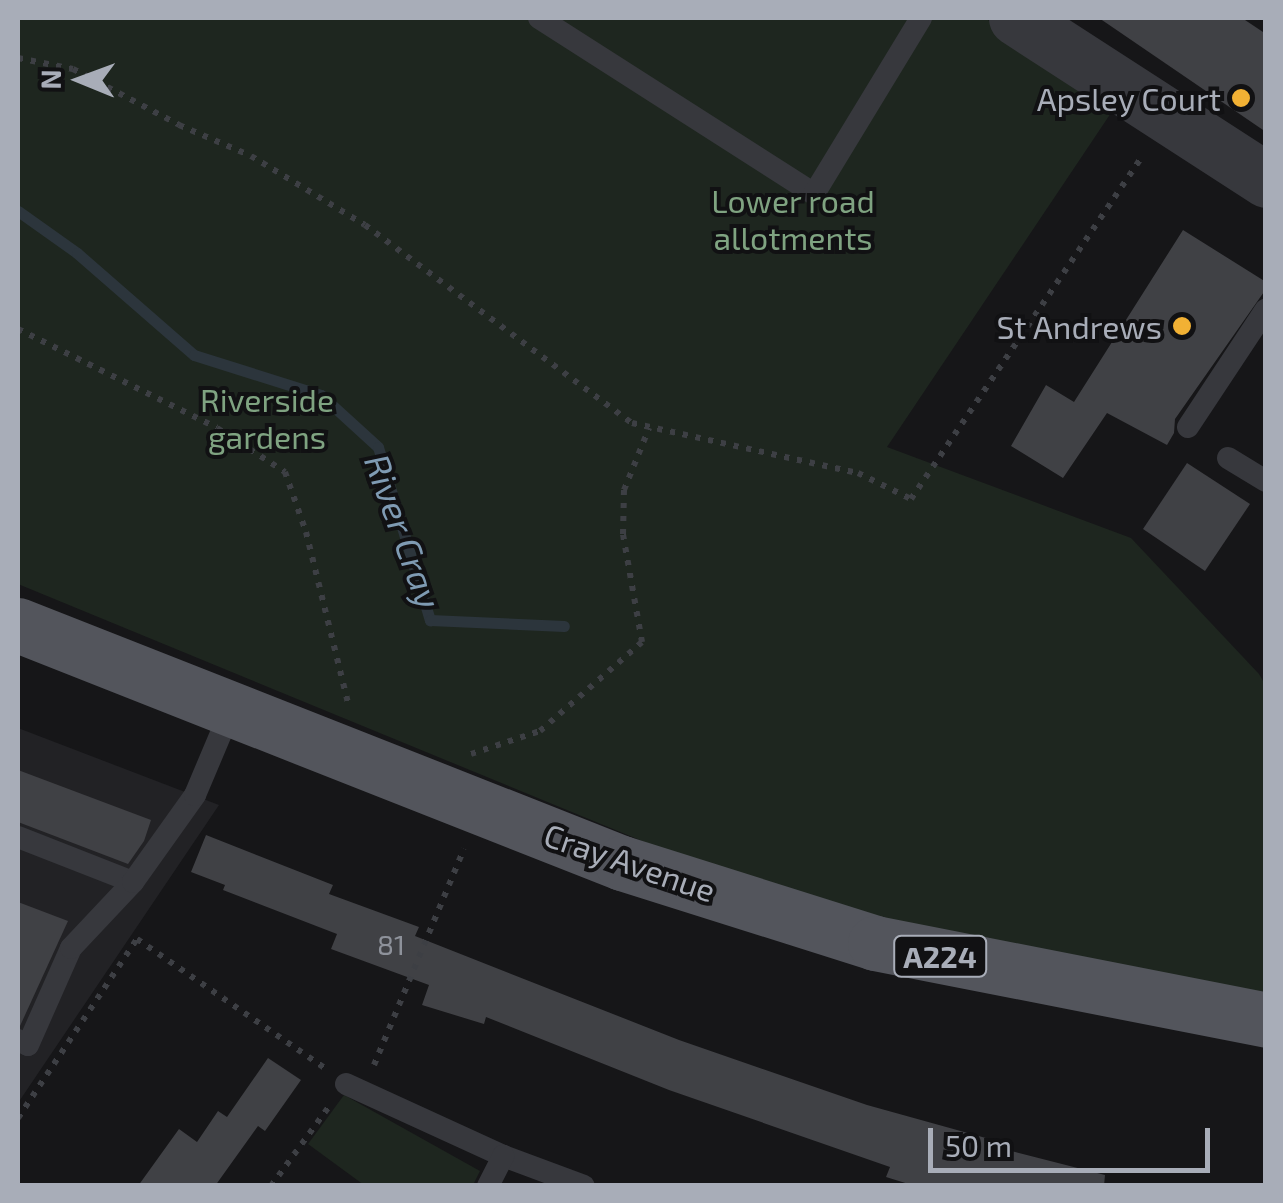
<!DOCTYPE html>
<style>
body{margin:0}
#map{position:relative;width:1283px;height:1203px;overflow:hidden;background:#161618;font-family:"Exo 2",sans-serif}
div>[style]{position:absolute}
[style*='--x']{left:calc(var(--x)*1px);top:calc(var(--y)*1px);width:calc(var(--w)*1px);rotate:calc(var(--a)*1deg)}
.built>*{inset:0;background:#222225}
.green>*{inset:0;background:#1e261f}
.stream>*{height:11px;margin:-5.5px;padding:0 5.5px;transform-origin:5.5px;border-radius:5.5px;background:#2c353c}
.building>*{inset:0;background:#404145}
.path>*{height:6px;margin-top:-3px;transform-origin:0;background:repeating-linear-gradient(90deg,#3d3f44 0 5px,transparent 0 13px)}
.service>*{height:22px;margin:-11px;padding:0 11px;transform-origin:11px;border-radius:11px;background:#37383d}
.tertiary>*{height:55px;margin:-27.5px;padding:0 27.5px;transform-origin:27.5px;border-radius:27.5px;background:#37383d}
.primary>*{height:55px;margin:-27.5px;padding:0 27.5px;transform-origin:27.5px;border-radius:27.5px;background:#53555c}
.dots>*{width:28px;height:28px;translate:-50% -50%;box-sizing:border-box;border:5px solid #111113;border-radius:50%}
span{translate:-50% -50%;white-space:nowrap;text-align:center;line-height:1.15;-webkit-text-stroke:8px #111113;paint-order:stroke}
.number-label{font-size:28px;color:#8e929b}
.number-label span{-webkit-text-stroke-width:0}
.shield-label span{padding:2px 8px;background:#111113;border:2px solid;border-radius:8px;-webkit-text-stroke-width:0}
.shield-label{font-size:30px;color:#a8adb8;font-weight:700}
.poi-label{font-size:32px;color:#a8adb8}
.right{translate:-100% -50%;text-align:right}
.park-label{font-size:32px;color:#7fa381}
.street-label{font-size:32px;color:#a8adb8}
.water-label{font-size:35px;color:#7f9bb3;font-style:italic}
.frame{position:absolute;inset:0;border:20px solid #a8adb8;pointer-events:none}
.north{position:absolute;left:30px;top:30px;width:100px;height:100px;-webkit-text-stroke:8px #111113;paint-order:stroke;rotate:271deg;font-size:28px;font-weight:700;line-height:40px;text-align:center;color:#a8adb8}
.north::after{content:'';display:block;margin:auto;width:35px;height:45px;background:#a8adb8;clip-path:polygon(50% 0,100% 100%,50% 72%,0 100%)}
.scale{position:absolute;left:928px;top:1128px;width:282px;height:45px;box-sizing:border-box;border:5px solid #a8adb8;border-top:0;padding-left:12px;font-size:30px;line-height:35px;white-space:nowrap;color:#a8adb8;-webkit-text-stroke:8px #111113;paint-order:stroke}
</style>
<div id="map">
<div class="built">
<div style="clip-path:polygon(18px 728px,219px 805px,18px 1103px)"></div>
</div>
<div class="green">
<div style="clip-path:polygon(18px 18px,985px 18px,1115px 107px,887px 447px,1131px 538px,1259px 674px,1266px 686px,1265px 998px,813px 903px,669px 852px,18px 584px)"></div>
<div style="clip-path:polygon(344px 1095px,480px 1171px,473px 1185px,364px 1185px,308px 1144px)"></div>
</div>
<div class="stream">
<div style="--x:18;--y:211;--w:72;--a:35.4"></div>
<div style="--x:77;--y:253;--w:155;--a:41.1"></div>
<div style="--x:194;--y:355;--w:133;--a:17.5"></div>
<div style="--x:321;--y:395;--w:77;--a:42.4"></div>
<div style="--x:378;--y:447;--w:181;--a:73.3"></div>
<div style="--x:430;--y:620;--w:134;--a:2.6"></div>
</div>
<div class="building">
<div style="clip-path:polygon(1099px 18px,1242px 18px,1266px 34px,1266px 132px)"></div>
<div style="clip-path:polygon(1183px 230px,1266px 282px,1266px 289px,1175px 419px,1174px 433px,1167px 445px,1107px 413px,1063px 478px,1011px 446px,1046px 385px,1074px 402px)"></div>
<div style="clip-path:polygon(1187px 463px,1250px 504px,1205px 571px,1143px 529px)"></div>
<div style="clip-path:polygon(18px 770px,151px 820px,144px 841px,128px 864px,18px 822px)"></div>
<div style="clip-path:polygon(206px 835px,333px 885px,329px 894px,419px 927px,415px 936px,679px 1040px,867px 1105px,993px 1140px,992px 1146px,1105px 1175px,1104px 1186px,915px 1186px,886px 1177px,890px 1167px,669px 1090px,486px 1017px,484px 1024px,422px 1005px,429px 985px,331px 949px,337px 934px,223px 890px,225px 885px,191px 872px)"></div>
<div style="clip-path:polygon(18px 902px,68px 921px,20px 1026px,18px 1025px)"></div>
<div style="clip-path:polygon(268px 1058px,301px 1080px,265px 1131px,258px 1126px,215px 1186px,138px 1186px,179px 1129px,197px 1142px,218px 1111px,227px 1117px)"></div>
</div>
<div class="path">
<div style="--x:18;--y:58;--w:56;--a:11.3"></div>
<div style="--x:73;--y:69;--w:120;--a:27.8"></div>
<div style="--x:179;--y:125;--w:78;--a:23.3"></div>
<div style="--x:251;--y:156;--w:133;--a:31.2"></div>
<div style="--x:365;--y:225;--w:332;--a:36.6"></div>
<div style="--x:632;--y:423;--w:231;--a:12.5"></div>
<div style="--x:858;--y:473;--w:59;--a:26.1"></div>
<div style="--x:911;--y:499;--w:415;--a:-56"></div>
<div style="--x:18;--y:329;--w:222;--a:26.4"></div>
<div style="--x:217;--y:428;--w:81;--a:32.9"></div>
<div style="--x:285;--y:472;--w:64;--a:70.7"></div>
<div style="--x:306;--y:532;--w:180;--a:76.2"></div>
<div style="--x:471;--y:754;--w:73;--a:-18.4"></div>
<div style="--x:540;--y:731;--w:135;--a:-41.1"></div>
<div style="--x:642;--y:642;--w:110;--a:-100"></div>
<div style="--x:623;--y:534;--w:44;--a:-88.7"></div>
<div style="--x:624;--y:490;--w:67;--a:-68"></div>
<div style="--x:374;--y:1065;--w:234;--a:-67.4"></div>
<div style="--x:18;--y:1118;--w:215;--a:-56.4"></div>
<div style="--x:137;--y:939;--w:229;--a:34.5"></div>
<div style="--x:271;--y:1186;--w:100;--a:-53.9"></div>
</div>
<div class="service">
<div style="--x:539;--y:18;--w:326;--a:32.6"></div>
<div style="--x:814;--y:194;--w:206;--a:-58.7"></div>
<div style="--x:1188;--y:427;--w:141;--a:-56.5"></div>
<div style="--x:1228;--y:458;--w:44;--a:31.2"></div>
<div style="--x:18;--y:837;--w:123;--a:21.4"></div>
<div style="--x:18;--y:1040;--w:11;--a:27"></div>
<div style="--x:28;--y:1045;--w:106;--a:-66.1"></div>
<div style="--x:71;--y:948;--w:91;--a:-46.8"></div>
<div style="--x:133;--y:882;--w:107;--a:-54.5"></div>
<div style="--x:195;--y:795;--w:90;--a:-67.1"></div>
<div style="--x:346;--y:1084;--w:173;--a:24.6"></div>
<div style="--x:503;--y:1156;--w:86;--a:20.3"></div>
<div style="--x:488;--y:1186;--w:34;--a:-63"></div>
</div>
<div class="tertiary">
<div style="--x:1016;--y:18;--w:298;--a:32.9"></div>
</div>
<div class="primary">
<div style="--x:18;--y:625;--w:649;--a:21.51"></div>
<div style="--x:622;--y:863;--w:265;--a:17.5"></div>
<div style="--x:875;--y:943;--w:399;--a:11.1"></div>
</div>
<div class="dots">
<div style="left:1241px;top:98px;background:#f2b134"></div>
<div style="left:1182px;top:326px;background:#f2b134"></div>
</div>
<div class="number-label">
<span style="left:391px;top:944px">81</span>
</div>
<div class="shield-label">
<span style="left:940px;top:956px">A224</span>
</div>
<div class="poi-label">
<span class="right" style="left:1221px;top:98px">Apsley Court</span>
<span class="right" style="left:1162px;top:326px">St Andrews</span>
</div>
<div class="park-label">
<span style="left:793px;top:219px">Lower road<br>allotments</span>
<span style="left:267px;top:418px">Riverside<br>gardens</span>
</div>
<div class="street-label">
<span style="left:630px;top:862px;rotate:19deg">Cray Avenue</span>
</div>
<div class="water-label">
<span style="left:404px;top:531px;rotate:70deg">River Cray</span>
</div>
<div class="frame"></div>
<div class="north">N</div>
<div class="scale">50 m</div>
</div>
